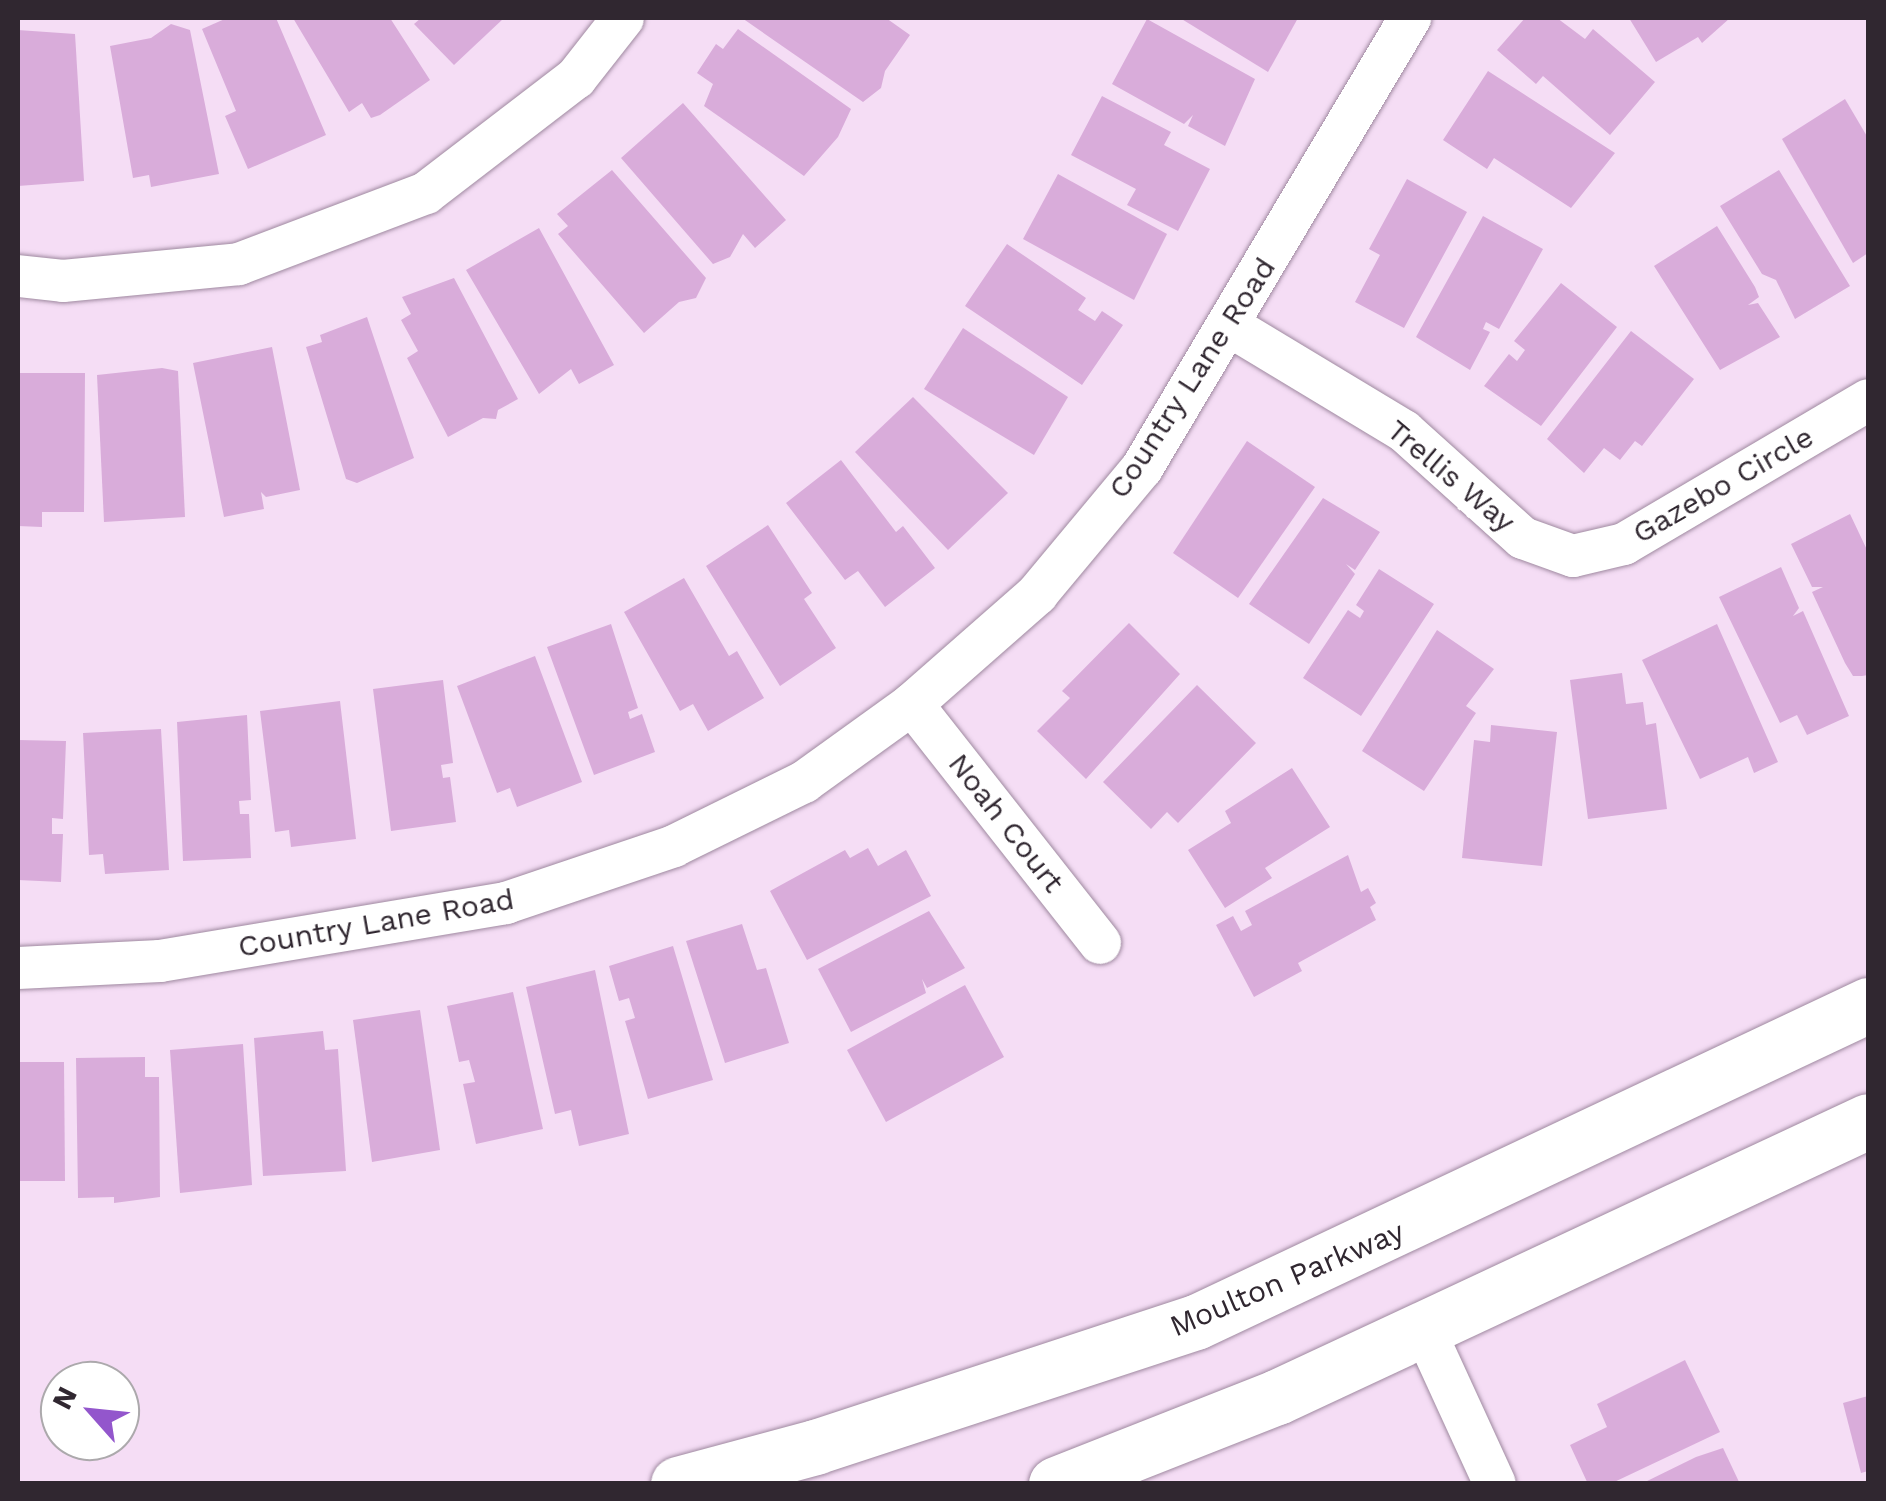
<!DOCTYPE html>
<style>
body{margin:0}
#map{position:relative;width:1886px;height:1501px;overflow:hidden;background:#f5ddf5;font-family:"Work Sans",sans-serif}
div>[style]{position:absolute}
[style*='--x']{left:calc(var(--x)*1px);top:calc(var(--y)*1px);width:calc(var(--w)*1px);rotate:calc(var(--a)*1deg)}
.building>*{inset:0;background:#d9acda}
.roads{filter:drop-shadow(0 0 2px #9f89a0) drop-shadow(0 0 2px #9f89a0)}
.street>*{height:42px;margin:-21px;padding:0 21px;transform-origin:21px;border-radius:21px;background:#fff}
.primary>*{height:55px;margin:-27.5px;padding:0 27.5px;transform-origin:27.5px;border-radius:27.5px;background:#fff}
span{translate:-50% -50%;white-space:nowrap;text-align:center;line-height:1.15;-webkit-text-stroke:10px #fff;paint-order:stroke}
.street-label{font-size:30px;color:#302730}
.frame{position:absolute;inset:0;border:20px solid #302730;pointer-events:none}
.north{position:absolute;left:40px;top:1361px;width:100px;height:100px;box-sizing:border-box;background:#fff;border:2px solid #aca9ac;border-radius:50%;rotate:297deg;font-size:28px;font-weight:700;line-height:40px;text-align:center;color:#302730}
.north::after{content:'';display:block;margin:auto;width:35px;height:45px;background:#9356cc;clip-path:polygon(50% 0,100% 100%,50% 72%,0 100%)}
</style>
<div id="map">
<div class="building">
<div style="clip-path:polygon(227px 18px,276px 18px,326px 135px,248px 169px,225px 116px,236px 111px,202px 29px)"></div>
<div style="clip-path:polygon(293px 18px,390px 18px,430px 80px,380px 115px,371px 118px,362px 103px,349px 112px)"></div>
<div style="clip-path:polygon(421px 18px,504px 18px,454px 65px,414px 24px)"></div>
<div style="clip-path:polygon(742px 18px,886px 18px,910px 35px,885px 71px,881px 88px,863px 102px)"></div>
<div style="clip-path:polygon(1180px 18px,1298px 18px,1268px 72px)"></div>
<div style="clip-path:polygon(1525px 18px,1557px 18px,1585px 39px,1593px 29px,1655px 82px,1610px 135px,1543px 76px,1536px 84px,1497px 50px)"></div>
<div style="clip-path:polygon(1629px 18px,1730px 18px,1702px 43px,1698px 37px,1656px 62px)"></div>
<div style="clip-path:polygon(1147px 19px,1255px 79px,1225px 146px,1188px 126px,1193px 115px,1184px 124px,1112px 84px)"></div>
<div style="clip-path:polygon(171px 24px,190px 30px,219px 174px,151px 187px,149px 175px,133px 178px,110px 46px,151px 38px)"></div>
<div style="clip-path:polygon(738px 29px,851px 109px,838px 137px,804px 176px,704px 106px,713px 84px,697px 73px,716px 44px,723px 49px)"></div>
<div style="clip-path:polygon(18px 30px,75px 34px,84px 181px,18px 186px)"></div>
<div style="clip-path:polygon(1488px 71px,1615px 153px,1571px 208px,1494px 158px,1487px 169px,1443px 140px)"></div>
<div style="clip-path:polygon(1102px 96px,1171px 132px,1164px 145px,1210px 169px,1178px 231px,1127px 205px,1136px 189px,1071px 155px)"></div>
<div style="clip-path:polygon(1845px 99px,1868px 138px,1868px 253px,1853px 263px,1782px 139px)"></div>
<div style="clip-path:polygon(683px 103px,786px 220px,755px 248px,743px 234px,730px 257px,713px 264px,621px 158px)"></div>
<div style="clip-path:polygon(612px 170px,706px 278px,696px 298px,679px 302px,644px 333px,558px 234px,568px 226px,557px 214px)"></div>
<div style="clip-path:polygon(1779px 170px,1850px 286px,1795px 319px,1776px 280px,1762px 274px,1720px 206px)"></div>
<div style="clip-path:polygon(1058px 174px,1167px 234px,1134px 300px,1023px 239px)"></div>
<div style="clip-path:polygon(1407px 179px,1467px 212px,1404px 328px,1355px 302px,1380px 255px,1369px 249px)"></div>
<div style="clip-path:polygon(1483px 216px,1543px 249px,1499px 329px,1486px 322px,1483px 329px,1490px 332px,1470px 370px,1416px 337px)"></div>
<div style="clip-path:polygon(1717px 226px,1755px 287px,1759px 297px,1748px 305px,1758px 303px,1780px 337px,1720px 370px,1654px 266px)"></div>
<div style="clip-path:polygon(539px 228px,614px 365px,579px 384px,571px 369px,539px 394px,466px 270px)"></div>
<div style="clip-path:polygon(1007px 244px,1086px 298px,1078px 310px,1095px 321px,1102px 311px,1123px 325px,1082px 385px,965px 306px)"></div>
<div style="clip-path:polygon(454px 278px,518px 399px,498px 410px,496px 419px,483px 418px,448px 437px,407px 358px,418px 351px,401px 320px,411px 314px,402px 297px)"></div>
<div style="clip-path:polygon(1561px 283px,1617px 327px,1541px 426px,1484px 386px,1509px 354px,1517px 361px,1525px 350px,1514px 341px)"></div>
<div style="clip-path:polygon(367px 317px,414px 458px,357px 483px,346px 479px,306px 347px,322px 342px,320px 335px)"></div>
<div style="clip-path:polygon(963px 328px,1068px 397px,1034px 455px,924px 389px)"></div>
<div style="clip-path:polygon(1631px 331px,1694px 379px,1642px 446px,1635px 441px,1620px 460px,1604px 448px,1584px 473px,1547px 439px)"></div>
<div style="clip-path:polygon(272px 347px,300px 490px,266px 497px,261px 492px,264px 509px,224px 517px,193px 363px)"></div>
<div style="clip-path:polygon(162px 368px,178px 371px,185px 517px,104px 522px,97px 375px)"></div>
<div style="clip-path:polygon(18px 373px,85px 373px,84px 512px,42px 512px,42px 527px,18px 526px)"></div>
<div style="clip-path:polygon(913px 397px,1008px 493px,948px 550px,855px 452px)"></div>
<div style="clip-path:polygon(1247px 441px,1315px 487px,1238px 598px,1173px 553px)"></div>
<div style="clip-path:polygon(841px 460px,896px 532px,903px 526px,935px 568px,885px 607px,858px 571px,845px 580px,786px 503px)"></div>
<div style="clip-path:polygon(1323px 498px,1380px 532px,1355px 570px,1346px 564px,1355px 574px,1309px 644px,1249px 604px)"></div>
<div style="clip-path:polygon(1850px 514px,1868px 552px,1868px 675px,1862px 676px,1853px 676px,1845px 663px,1812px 592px,1823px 587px,1812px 587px,1791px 544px)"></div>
<div style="clip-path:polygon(768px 525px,812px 593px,804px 599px,836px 648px,780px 686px,706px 566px)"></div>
<div style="clip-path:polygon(1781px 567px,1799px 608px,1793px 616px,1803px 611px,1849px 716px,1807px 735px,1797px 715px,1780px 723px,1719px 597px)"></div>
<div style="clip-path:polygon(1379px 569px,1434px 604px,1361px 716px,1303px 678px,1348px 610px,1360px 618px,1364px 611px,1356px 605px)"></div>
<div style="clip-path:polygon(684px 578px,729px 656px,737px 651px,764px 698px,708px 731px,693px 704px,680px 711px,624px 612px)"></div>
<div style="clip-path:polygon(1129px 623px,1180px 674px,1086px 779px,1037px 731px,1070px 698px,1062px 691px)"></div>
<div style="clip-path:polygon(611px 624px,638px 708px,628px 712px,630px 719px,642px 714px,655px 752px,594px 775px,547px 647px)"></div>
<div style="clip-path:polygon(1717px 624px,1778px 762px,1754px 773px,1748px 757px,1700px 779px,1642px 660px)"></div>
<div style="clip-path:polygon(1437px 630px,1494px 669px,1466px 706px,1476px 713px,1424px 791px,1362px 751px)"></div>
<div style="clip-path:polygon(535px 656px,582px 782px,517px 807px,510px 788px,497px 793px,457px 686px)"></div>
<div style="clip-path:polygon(1622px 673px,1626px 704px,1643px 702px,1646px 725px,1656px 723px,1667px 809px,1588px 819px,1570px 680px)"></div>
<div style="clip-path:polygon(443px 680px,453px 763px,441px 765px,443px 778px,450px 777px,456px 822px,391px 831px,373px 689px)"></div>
<div style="clip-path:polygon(1197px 685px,1256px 743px,1178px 823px,1167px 812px,1151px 829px,1103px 782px)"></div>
<div style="clip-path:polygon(340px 701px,356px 839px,291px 847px,289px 830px,275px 832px,260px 711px)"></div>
<div style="clip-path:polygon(247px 715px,251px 800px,239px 801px,240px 814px,249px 814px,251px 858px,183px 861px,177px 722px)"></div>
<div style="clip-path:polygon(1491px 725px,1557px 732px,1542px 866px,1462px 858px,1474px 740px,1490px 742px)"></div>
<div style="clip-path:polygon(161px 729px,169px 870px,105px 874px,103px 854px,89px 855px,83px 733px)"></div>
<div style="clip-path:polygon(18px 740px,66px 741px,63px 819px,52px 818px,52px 834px,63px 834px,61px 882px,18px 880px)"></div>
<div style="clip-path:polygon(1292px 768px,1330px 827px,1265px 868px,1272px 878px,1225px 908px,1188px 850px,1231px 823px,1225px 811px)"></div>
<div style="clip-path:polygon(868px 848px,878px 866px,906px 850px,931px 896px,807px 960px,770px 891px,845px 850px,850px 858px)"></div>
<div style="clip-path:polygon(1348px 855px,1361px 892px,1368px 888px,1376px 903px,1370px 907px,1376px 920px,1298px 963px,1302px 971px,1254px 997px,1216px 925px,1233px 916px,1241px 931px,1252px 925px,1245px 911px)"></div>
<div style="clip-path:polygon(929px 911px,965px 968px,927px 988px,922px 979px,926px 993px,851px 1032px,818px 969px)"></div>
<div style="clip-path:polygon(742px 924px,757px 970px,766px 968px,789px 1043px,725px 1063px,686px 941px)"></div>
<div style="clip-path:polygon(673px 946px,713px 1080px,648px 1099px,625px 1021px,635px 1018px,629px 998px,619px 1001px,609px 966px)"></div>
<div style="clip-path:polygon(595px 970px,629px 1134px,579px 1146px,571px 1110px,555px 1114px,526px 987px)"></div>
<div style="clip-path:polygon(965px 985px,1004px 1057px,886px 1122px,847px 1050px)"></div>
<div style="clip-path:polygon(513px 992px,543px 1129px,476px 1144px,463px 1084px,475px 1082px,469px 1060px,459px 1062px,447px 1006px)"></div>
<div style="clip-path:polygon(420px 1010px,440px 1150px,372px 1162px,353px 1020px)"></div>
<div style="clip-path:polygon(323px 1031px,325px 1050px,338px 1049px,346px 1171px,263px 1176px,254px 1038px)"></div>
<div style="clip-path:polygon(243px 1044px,252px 1185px,180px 1193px,170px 1050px)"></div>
<div style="clip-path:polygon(145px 1057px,145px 1077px,159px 1077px,160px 1197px,114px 1203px,114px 1197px,78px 1198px,76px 1058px)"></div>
<div style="clip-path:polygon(18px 1062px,64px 1062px,65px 1181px,18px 1181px)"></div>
<div style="clip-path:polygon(1685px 1360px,1720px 1432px,1610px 1484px,1588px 1484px,1570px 1445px,1607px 1427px,1597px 1404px)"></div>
<div style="clip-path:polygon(1868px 1396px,1868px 1471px,1861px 1473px,1843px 1403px)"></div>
<div style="clip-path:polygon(1723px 1448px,1740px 1484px,1641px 1484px,1696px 1457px)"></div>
</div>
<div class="roads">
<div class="street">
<div style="--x:18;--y:276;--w:45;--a:6.3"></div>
<div style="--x:63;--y:281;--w:177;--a:-5.5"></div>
<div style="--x:239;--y:264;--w:200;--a:-20.8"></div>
<div style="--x:426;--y:193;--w:189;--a:-37.5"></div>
<div style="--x:576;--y:78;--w:76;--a:-51.9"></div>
<div style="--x:1230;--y:326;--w:203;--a:31.1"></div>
<div style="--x:1404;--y:431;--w:160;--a:42"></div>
<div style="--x:1523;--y:538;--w:53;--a:19.8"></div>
<div style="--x:1573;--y:556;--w:52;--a:-13.2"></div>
<div style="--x:1624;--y:544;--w:283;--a:-30.5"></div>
<div style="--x:912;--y:704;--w:304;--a:51.8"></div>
<div style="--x:18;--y:968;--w:142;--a:-2.8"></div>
<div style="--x:160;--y:961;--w:351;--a:-9.5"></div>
<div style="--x:506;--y:903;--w:177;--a:-18.7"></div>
<div style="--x:674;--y:846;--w:145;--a:-26.2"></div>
<div style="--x:804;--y:782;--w:133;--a:-35.8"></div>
<div style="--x:912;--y:704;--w:167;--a:-41.3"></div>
<div style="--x:1037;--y:594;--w:164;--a:-50.2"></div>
<div style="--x:1142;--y:468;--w:524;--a:-59.22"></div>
<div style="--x:1424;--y:1329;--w:170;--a:65.4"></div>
</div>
<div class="primary">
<div style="--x:678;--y:1484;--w:142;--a:-15.1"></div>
<div style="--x:815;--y:1447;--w:401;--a:-18.2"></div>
<div style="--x:1196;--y:1322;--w:743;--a:-25.25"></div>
<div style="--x:1056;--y:1484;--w:238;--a:-21.5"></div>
<div style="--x:1277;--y:1397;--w:652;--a:-25.03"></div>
</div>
</div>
<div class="street-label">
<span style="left:1192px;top:378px;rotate:-57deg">Country Lane Road</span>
<span style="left:1451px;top:476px;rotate:40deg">Trellis Way</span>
<span style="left:1723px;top:485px;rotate:-30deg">Gazebo Circle</span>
<span style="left:1006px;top:823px;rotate:52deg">Noah Court</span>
<span style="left:376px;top:923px;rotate:-10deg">Country Lane Road</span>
<span style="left:1287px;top:1279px;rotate:-23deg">Moulton Parkway</span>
</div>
<div class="frame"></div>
<div class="north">N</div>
</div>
